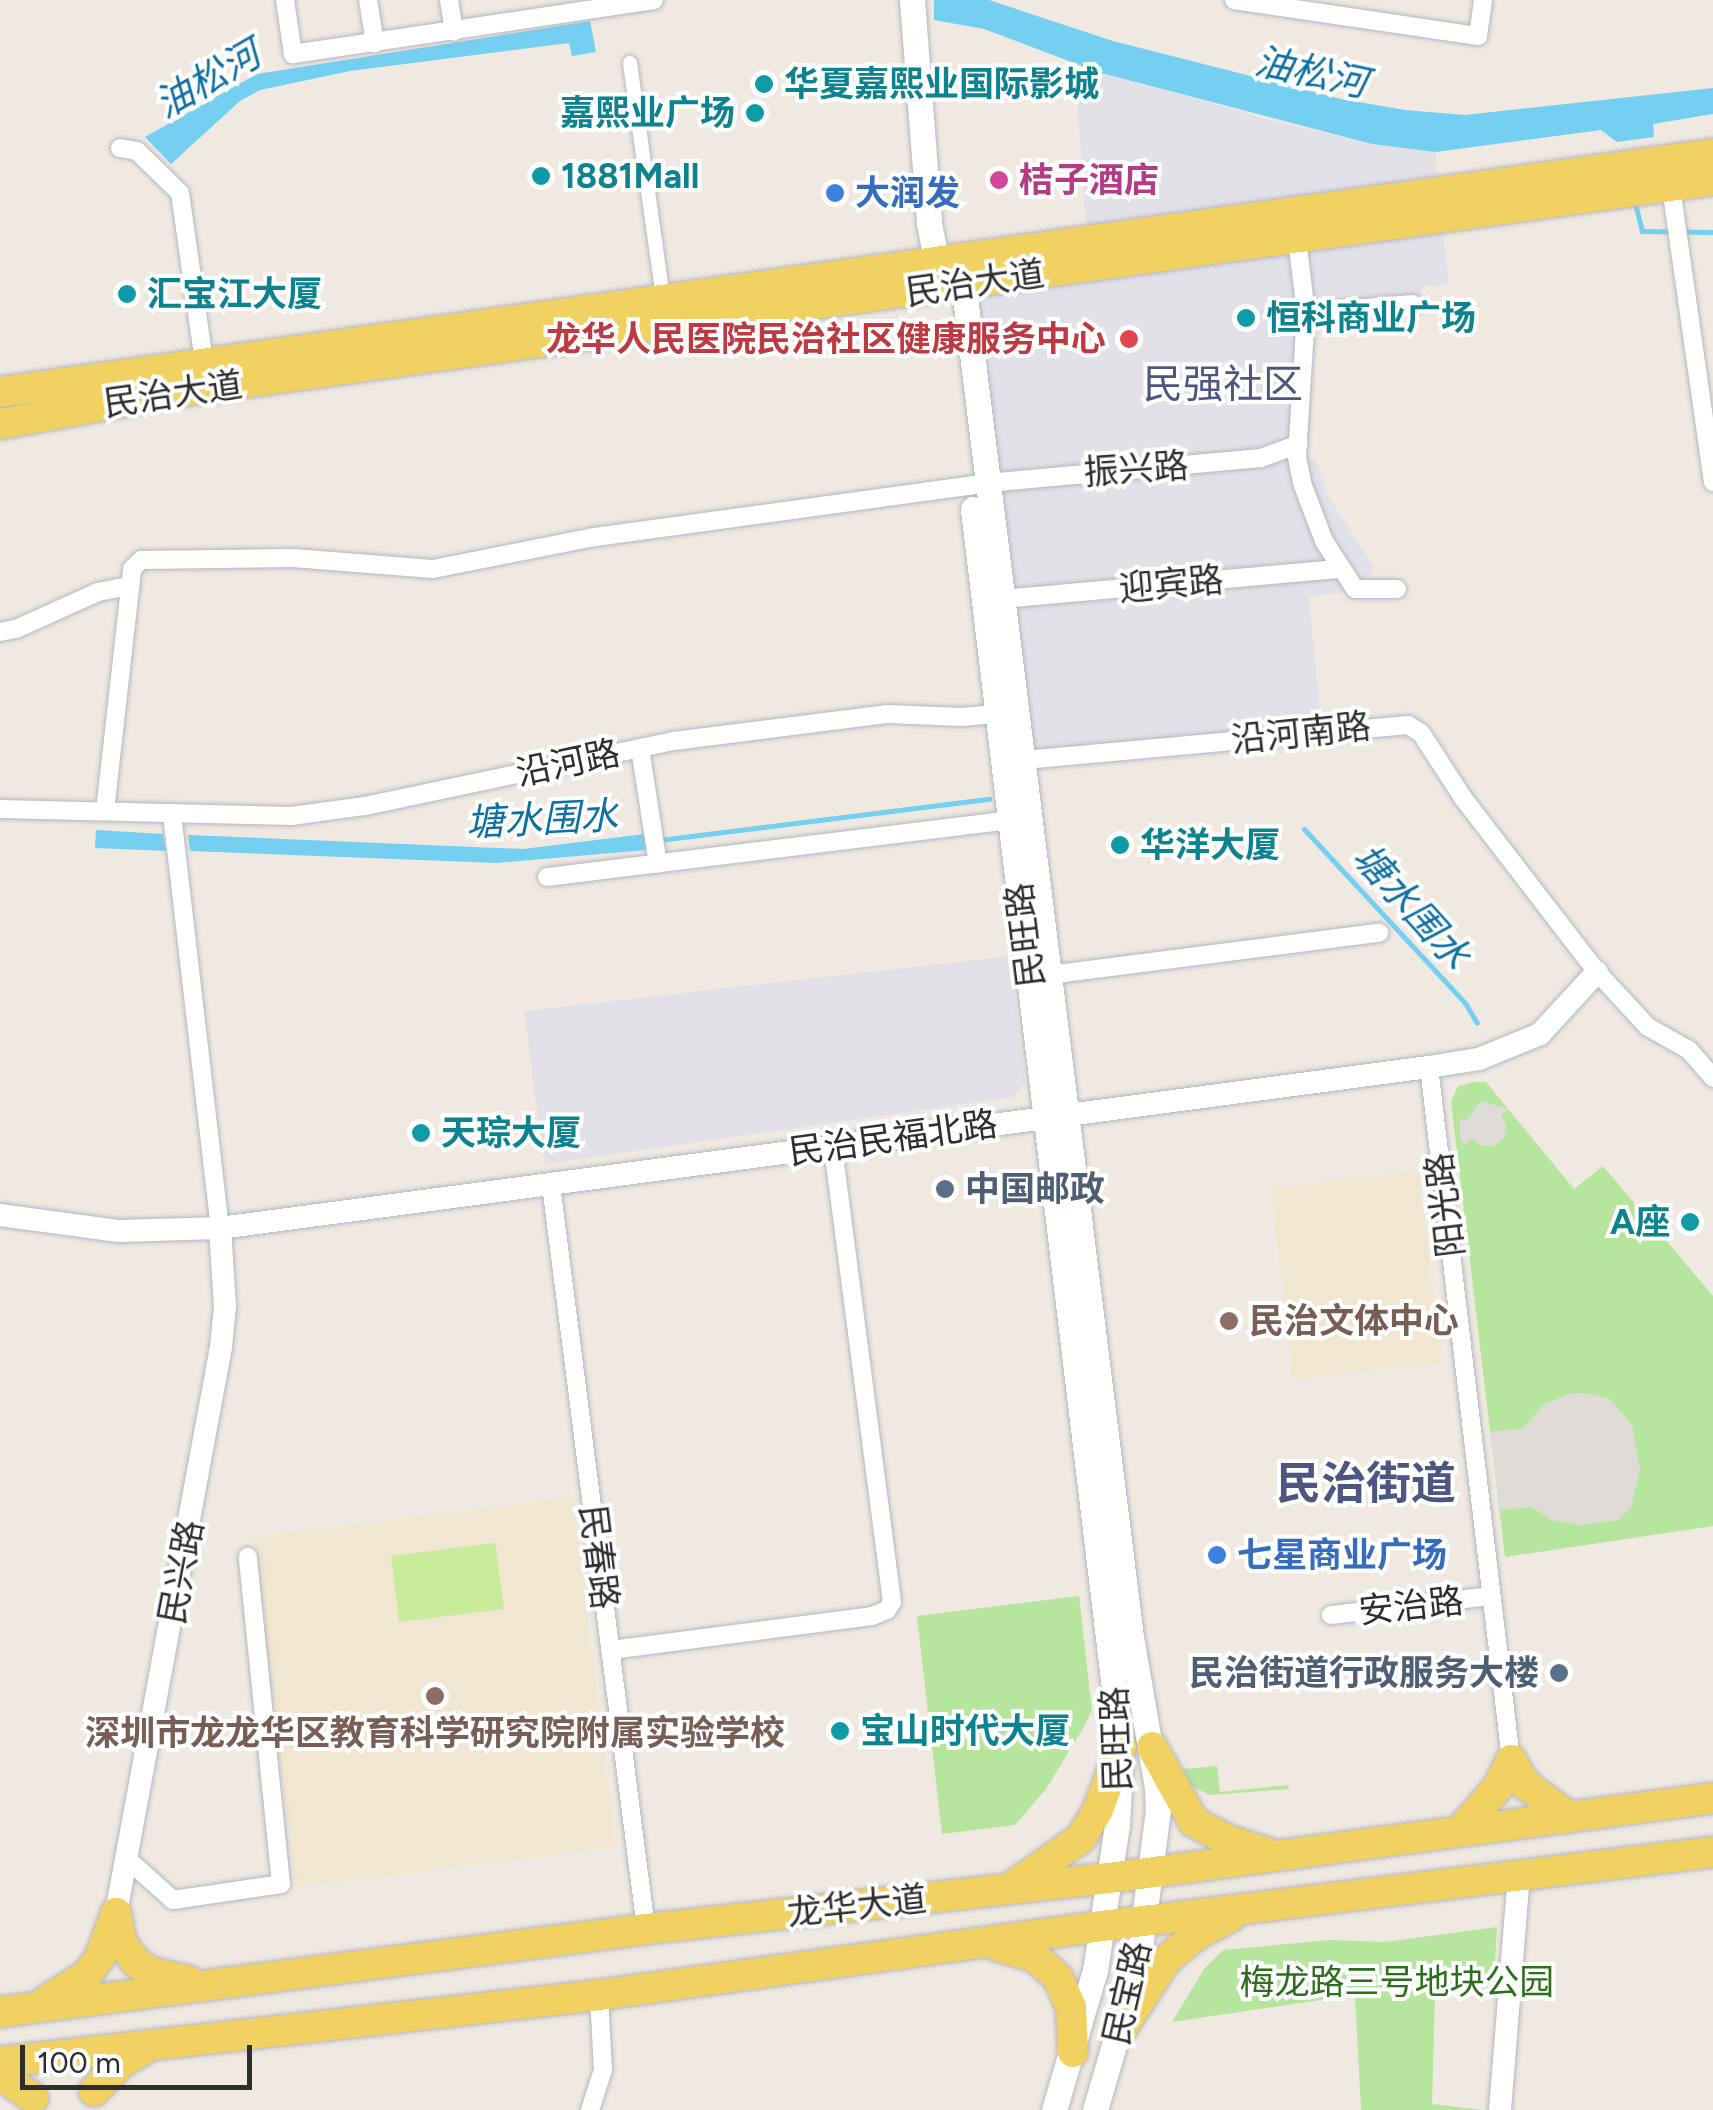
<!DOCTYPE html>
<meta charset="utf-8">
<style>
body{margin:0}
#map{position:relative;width:1713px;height:2110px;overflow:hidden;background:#efe9e1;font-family:Figtree,"Noto Sans SC",sans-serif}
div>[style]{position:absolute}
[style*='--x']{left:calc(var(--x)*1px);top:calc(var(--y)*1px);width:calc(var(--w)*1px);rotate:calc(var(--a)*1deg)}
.industrial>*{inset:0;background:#e3e1e8}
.education>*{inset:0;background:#f0e6d1}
.green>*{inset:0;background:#b6e59e}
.pitch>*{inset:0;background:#c9ec9a}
.plaza>*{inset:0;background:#dfdcd8}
.water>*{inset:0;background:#75cff0}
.stream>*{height:5px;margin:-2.5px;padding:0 2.5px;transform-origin:2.5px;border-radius:2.5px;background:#75cff0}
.roads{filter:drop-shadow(0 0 2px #b4b7c1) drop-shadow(0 0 2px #b4b7c1)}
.pedestrian>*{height:14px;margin:-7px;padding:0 7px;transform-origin:7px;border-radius:7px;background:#fff}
.minor>*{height:18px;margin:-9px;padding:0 9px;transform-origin:9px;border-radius:9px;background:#fff}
.tertiary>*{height:22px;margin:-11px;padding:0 11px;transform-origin:11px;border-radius:11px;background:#fff}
.secondary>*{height:25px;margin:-12.5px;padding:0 12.5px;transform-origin:12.5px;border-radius:12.5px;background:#fff}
.primary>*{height:30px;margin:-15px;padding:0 15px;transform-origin:15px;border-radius:15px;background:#f2d163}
.dots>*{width:28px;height:28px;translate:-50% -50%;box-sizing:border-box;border:5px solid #fff;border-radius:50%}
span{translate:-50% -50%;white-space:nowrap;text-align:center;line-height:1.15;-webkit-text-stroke:8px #fff;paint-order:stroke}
.culture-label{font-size:35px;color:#0d838f;font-weight:700}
.left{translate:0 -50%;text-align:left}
.right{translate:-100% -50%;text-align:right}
.hotel-label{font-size:35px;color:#b23c85;font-weight:700}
.shop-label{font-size:35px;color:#366cbe;font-weight:700}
.street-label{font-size:35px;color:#2e2e2e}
.health-label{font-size:35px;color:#be3a42;font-weight:700}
.service-label{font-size:35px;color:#4e5e75;font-weight:700}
.education-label{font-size:35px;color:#785e54;font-weight:700}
.park-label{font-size:35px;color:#2c6e1b}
.water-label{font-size:38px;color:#0d6fa3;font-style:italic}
.quarter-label{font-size:40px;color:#4d5680}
.district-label{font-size:45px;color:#4d5680;font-weight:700}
.scale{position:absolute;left:20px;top:2045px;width:232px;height:45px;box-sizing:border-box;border:5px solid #2e2e2e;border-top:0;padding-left:12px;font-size:30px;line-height:35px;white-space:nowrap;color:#2e2e2e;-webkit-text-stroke:8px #fff;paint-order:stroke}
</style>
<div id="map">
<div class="industrial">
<div style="clip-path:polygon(1081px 65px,1270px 120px,1372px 144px,1435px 152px,1449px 284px,1421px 287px,1424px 317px,1321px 324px,1313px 328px,1310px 436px,1305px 457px,1316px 461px,1328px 496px,1375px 569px,1351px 592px,1309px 596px,1321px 723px,1027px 752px,969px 288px,1090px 279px,1077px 96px)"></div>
<div style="clip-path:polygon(1010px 956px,1025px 1082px,1014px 1097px,544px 1164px,524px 1011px)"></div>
</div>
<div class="education">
<div style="clip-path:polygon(1419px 1170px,1441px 1363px,1292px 1380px,1271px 1188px)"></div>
<div style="clip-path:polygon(573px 1497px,616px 1847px,296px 1888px,253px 1537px)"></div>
</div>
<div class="green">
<div style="clip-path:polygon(1474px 1082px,1486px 1082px,1574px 1189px,1603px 1166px,1713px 1296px,1713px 1526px,1505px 1557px,1451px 1102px,1458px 1086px)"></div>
<div style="clip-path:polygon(1079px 1596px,1092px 1711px,1082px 1730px,1046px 1789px,1015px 1825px,942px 1834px,917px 1616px)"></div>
<div style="clip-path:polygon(1217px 1766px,1220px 1792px,1288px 1785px,1289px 1789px,1210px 1795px,1191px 1786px,1183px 1769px)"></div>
<div style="clip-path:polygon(1497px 1927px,1493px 1999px,1481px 1987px,1435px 1995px,1432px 2104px,1483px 2110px,1361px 2110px,1355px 1995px,1172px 2022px,1204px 1969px,1223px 1950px,1330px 1940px,1385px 1942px)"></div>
</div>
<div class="pitch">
<div style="clip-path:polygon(495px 1543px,504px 1609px,399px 1622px,391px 1556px)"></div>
</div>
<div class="plaza">
<div style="clip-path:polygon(1481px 1101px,1508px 1109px,1501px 1115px,1506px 1125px,1504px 1138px,1494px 1146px,1482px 1146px,1472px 1139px,1464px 1145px,1460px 1137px,1460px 1119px,1466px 1120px)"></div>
<div style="clip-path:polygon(1585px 1393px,1609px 1398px,1632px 1425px,1640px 1470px,1631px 1507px,1619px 1520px,1580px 1525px,1551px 1520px,1532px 1507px,1500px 1510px,1490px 1432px,1524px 1428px,1543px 1405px,1568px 1394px)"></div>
</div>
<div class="water">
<div style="clip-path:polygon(934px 0,989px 0,1113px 41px,1341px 99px,1405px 110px,1465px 115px,1713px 88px,1713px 114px,1653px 124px,1654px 137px,1617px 142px,1601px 130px,1435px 152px,1372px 144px,1098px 72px,984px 29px,934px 20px)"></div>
<div style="clip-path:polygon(590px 21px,596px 52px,572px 56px,569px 43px,350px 71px,260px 90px,240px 101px,171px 164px,145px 137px,257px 74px)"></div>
<div style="clip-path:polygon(96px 830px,163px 834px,166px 851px,95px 848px)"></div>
<div style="clip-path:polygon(645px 834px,647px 850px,497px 863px,190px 851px,188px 835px,523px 849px)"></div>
</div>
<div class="stream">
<div style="--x:1635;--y:203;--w:29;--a:76"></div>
<div style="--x:1642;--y:231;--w:71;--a:0.8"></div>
<div style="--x:1304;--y:829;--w:237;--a:47.2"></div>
<div style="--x:1465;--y:1003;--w:23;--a:59"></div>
<div style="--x:659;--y:840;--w:333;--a:-7.1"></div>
</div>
<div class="roads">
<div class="pedestrian">
<div style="--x:630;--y:63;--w:238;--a:82"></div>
</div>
<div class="minor">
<div style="--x:285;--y:0;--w:55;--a:81.6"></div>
<div style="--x:293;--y:54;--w:365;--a:-8.5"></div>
<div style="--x:368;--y:0;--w:44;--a:80.8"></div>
<div style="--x:449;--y:0;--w:32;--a:81"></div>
<div style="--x:1234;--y:0;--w:247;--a:8.4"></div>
<div style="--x:1478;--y:36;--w:36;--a:-82"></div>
<div style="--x:120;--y:148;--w:17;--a:10"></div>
<div style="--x:137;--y:151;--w:60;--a:44.3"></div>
<div style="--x:180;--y:193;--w:171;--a:81.9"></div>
<div style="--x:1671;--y:187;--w:298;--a:81.9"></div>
<div style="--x:1297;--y:239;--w:75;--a:83.1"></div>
<div style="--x:1306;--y:313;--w:144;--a:93.6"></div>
<div style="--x:1297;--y:457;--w:26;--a:79"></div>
<div style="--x:1302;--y:483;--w:62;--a:69.2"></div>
<div style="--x:1324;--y:541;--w:57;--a:57.1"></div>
<div style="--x:1355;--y:589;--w:42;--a:0"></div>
<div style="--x:1306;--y:313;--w:107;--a:-4.8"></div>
<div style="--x:1002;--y:599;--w:340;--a:-5.1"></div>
<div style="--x:0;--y:632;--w:16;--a:-11"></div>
<div style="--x:16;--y:629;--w:90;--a:-24.3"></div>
<div style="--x:98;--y:592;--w:33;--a:-11"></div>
<div style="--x:640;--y:748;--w:117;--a:81.2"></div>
<div style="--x:1013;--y:761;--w:397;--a:-5.2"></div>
<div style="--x:1408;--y:725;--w:15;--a:32"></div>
<div style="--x:1421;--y:733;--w:77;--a:57.1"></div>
<div style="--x:1463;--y:798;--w:220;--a:52.4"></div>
<div style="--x:1597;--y:972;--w:75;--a:47.2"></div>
<div style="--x:1648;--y:1027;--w:47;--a:29.3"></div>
<div style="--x:1689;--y:1050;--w:37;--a:49"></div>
<div style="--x:0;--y:809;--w:291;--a:1.4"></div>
<div style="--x:291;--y:816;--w:75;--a:-7.7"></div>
<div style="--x:365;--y:806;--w:316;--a:-11.9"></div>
<div style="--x:674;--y:741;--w:216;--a:-7.2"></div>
<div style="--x:888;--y:714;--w:74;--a:2.3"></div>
<div style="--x:962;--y:717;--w:43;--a:-5.3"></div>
<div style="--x:105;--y:811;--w:244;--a:-83.6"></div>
<div style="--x:132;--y:569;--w:13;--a:-45"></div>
<div style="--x:141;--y:560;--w:152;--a:-0.8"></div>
<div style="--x:293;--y:558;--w:140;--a:4.5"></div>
<div style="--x:433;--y:569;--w:165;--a:-11.2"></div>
<div style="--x:595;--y:537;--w:396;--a:-7.8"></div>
<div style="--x:987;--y:483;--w:275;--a:-5.2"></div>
<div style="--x:1261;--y:458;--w:40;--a:-20.2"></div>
<div style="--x:172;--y:814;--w:417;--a:83.4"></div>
<div style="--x:547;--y:877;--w:476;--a:-7"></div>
<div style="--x:1049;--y:975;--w:333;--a:-7.3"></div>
<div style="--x:1429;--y:1067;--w:698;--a:83.25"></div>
<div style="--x:551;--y:1185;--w:750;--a:82.72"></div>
<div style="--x:1331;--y:1615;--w:161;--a:-6.8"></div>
<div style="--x:611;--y:1650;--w:263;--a:-7.4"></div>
<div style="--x:872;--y:1616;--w:16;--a:-22"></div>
<div style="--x:887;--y:1610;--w:9;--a:-58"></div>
<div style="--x:892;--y:1602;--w:461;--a:-97.4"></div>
<div style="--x:126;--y:1858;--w:63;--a:41.8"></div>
<div style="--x:173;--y:1900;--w:109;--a:-8.4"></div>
<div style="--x:281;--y:1884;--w:329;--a:-95.8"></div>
<div style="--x:590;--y:2110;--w:42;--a:-72"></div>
<div style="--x:603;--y:2070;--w:75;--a:-93.1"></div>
</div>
<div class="tertiary">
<div style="--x:0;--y:1215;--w:120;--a:7.7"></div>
<div style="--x:119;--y:1231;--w:101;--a:-1.7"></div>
<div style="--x:220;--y:1228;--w:1220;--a:-7.59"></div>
<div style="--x:1429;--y:1067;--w:51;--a:-9.1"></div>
<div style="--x:1479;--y:1059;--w:66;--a:-22.3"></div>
<div style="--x:1540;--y:1034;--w:84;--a:-47.4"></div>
<div style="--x:116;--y:1913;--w:576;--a:-79.49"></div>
<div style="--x:221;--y:1347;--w:41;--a:-84.4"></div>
<div style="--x:225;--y:1306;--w:78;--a:-93.7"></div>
<div style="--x:1500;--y:2110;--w:237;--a:-85.4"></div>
</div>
<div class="secondary">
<div style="--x:912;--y:0;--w:224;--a:85.6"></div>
<div style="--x:929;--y:223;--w:26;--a:79"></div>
<div style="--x:934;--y:249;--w:57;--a:57.1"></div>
<div style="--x:965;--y:297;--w:1350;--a:82.94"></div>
<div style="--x:1131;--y:1637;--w:152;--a:80.2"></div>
<div style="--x:1157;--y:1787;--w:23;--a:88"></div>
<div style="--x:1158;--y:1810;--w:154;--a:97.4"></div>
<div style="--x:1138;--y:1963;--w:153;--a:106.3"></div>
<div style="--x:973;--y:509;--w:1247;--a:83.18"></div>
<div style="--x:1121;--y:1747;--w:78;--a:92.9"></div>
<div style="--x:1117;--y:1825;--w:147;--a:98.6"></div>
<div style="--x:1095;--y:1970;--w:146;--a:106.3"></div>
</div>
<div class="primary">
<div style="--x:0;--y:392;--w:1729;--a:-7.91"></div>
<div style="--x:0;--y:424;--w:173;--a:-10.3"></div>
<div style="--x:170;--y:393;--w:1558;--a:-7.86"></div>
<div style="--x:1152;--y:1747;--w:86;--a:60.8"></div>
<div style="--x:1194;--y:1822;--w:38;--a:28"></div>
<div style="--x:1228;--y:1840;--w:42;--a:18"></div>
<div style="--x:1511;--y:1760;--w:28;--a:60"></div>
<div style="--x:1525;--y:1784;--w:51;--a:37.1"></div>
<div style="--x:1461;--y:1830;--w:57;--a:-49.3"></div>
<div style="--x:1498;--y:1787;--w:30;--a:-64"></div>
<div style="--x:1014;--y:1885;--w:82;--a:-35"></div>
<div style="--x:1081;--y:1838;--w:33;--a:-59"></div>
<div style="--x:1098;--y:1810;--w:67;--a:-69.9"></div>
<div style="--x:116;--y:1913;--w:31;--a:79"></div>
<div style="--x:122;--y:1943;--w:22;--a:54"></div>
<div style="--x:135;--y:1961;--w:19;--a:36"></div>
<div style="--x:150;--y:1972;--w:40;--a:13"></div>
<div style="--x:997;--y:1946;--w:40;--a:16"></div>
<div style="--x:1035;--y:1957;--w:31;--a:42"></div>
<div style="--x:1058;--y:1978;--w:32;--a:66"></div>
<div style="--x:1071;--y:2007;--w:45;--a:87.5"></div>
<div style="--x:47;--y:2000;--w:47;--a:-32"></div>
<div style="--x:87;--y:1975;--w:22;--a:-54"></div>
<div style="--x:100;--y:1957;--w:47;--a:-70"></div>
<div style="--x:0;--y:2012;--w:651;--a:-7.32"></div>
<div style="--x:646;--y:1929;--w:466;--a:-6.3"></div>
<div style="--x:1109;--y:1878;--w:609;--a:-7.54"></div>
<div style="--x:1121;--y:2030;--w:82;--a:-57.5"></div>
<div style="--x:1165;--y:1961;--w:40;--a:-40"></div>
<div style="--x:1196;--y:1935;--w:40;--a:-28"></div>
<div style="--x:0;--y:2062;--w:603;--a:-6.38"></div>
<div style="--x:599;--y:1995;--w:508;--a:-7.81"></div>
<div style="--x:1102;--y:1926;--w:615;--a:-6.91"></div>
<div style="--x:0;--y:2074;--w:41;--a:36"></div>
<div style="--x:94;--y:2091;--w:39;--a:-46"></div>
<div style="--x:121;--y:2063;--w:27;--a:-31"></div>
</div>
</div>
<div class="dots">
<div style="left:764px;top:84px;background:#0f9aa8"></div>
<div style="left:755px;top:113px;background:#0f9aa8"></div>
<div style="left:541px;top:176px;background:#0f9aa8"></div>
<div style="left:999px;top:180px;background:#d1479c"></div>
<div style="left:835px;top:193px;background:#3f7fe0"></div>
<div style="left:127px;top:294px;background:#0f9aa8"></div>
<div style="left:1246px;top:318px;background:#0f9aa8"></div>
<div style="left:1129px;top:339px;background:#e0444e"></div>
<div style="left:1120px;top:845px;background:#0f9aa8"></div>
<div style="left:421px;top:1133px;background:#0f9aa8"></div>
<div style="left:945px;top:1189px;background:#5c6f8a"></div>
<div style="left:1690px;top:1222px;background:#0f9aa8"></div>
<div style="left:1229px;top:1321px;background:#8d6e63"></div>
<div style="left:1217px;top:1555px;background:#3f7fe0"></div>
<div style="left:1559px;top:1673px;background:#5c6f8a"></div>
<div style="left:435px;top:1696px;background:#8d6e63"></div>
<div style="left:840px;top:1731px;background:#0f9aa8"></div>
</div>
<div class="culture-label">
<span class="left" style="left:784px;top:84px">华夏嘉熙业国际影城</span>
<span class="right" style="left:735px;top:113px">嘉熙业广场</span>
<span class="left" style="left:561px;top:176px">1881Mall</span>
<span class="left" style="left:147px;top:294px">汇宝江大厦</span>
<span class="left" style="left:1266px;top:318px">恒科商业广场</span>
<span class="left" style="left:1140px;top:845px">华洋大厦</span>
<span class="left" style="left:441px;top:1133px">天琮大厦</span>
<span class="right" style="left:1670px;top:1222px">A座</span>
<span class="left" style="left:860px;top:1731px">宝山时代大厦</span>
</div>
<div class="hotel-label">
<span class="left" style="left:1019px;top:180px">桔子酒店</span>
</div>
<div class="shop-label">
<span class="left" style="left:855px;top:193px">大润发</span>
<span class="left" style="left:1237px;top:1555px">七星商业广场</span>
</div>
<div class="street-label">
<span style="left:975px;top:283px;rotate:-8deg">民治大道</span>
<span style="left:173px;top:394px;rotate:-8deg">民治大道</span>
<span style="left:1136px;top:469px;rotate:-4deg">振兴路</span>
<span style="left:1171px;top:584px;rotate:-5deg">迎宾路</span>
<span style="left:1301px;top:733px;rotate:-6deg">沿河南路</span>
<span style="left:568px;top:763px;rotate:-12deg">沿河路</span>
<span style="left:1025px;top:935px;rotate:-97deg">民旺路</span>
<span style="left:893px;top:1138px;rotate:-8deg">民治民福北路</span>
<span style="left:1445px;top:1205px;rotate:-97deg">阳光路</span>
<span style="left:599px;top:1557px;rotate:83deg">民春路</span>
<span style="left:181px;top:1572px;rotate:-79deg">民兴路</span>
<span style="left:1411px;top:1606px;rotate:-6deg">安治路</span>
<span style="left:1116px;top:1739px;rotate:-92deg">民旺路</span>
<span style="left:857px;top:1906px;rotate:-6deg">龙华大道</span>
<span style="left:1127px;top:1993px;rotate:-77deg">民宝路</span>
</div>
<div class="health-label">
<span class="right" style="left:1106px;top:339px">龙华人民医院民治社区健康服务中心</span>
</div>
<div class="service-label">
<span class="left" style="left:965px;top:1189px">中国邮政</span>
<span class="right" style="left:1539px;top:1673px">民治街道行政服务大楼</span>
</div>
<div class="education-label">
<span class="left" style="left:1249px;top:1321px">民治文体中心</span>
<span style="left:435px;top:1733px">深圳市龙龙华区教育科学研究院附属实验学校</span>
</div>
<div class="park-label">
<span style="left:1397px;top:1982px">梅龙路三号地块公园</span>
</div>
<div class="water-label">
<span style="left:1311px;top:73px;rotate:12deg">油松河</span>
<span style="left:208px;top:80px;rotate:-30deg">油松河</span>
<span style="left:542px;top:820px;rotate:-3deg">塘水围水</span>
<span style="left:1411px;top:907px;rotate:48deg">塘水围水</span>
</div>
<div class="quarter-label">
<span style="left:1223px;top:384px">民强社区</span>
</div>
<div class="district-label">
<span style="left:1366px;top:1484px">民治街道</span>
</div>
<div class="scale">100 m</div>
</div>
